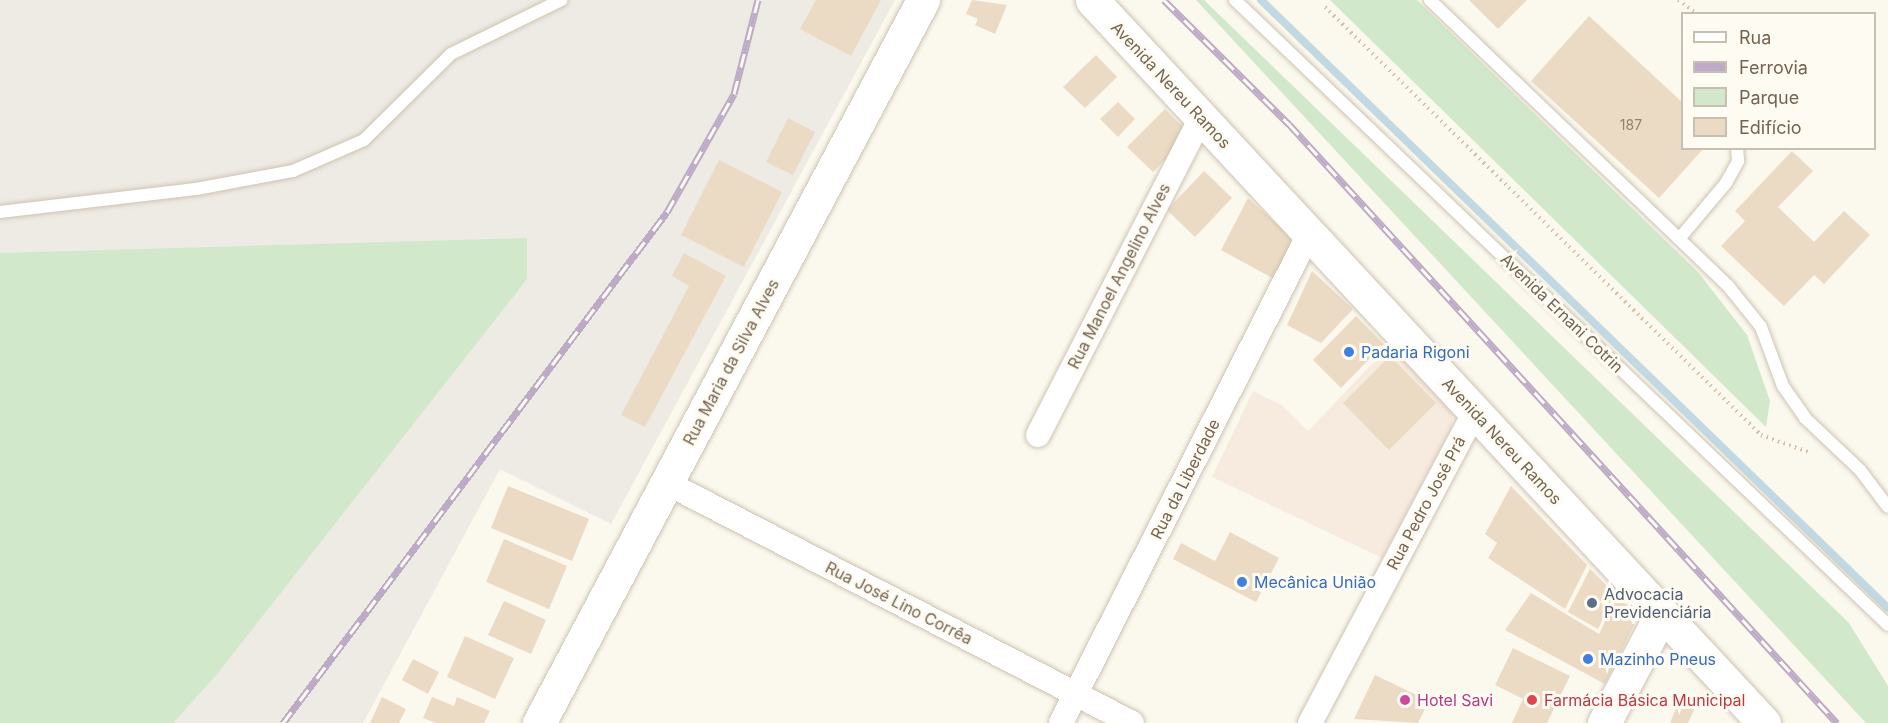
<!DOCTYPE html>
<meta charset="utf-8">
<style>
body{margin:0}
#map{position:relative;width:1888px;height:723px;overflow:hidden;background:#fbf8ed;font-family:Inter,sans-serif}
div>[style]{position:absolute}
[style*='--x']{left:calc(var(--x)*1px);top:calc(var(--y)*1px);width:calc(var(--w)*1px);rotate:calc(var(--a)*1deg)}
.commercial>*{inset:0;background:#f7eadf}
.industrial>*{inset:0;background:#eeeae4}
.green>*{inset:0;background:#d2e8cb}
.stream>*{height:8px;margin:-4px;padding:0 4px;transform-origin:4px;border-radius:4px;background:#c2d9e4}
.building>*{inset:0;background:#ecdbc4}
.path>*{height:4px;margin-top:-2px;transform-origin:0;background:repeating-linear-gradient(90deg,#d4c1a9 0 1.5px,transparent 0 6px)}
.roads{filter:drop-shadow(0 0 2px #cdc3b3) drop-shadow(0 0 2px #cdc3b3)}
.lane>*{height:12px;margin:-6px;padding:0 6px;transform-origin:6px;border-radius:6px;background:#fff}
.street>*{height:24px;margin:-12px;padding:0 12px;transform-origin:12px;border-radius:12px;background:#fff}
.secondary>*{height:33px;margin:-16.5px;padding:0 16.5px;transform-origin:16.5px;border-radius:16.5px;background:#fff}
.rail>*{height:7px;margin-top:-3.5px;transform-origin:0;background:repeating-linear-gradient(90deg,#fefbf3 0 14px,#bdaac6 0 28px);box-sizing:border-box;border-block:2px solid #bdaac6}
.dots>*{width:16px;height:16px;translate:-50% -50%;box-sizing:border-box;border:3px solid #fefbf3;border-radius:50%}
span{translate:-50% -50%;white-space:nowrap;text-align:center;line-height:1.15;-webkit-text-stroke:6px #fefbf3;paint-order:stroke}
.number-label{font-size:14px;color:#93826e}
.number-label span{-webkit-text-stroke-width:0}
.street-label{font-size:16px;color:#756451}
.shop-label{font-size:16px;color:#366cbe}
.left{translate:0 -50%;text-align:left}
.service-label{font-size:16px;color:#4e5e75}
.hotel-label{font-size:16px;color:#b23c85}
.health-label{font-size:16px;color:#be3a42}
.legend{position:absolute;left:1681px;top:12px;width:195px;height:138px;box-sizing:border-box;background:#fefbf3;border:2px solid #c7bfb2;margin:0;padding:8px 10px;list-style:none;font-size:18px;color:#756451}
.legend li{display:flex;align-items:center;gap:12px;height:30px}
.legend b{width:30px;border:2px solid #c7bfb2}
</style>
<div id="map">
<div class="commercial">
<div style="clip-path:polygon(1391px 344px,1448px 403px,1453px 415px,1451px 429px,1382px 558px,1212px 477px,1253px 391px,1283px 406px,1308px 431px)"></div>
</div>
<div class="industrial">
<div style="clip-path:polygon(0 0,895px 0,611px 524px,500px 469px,363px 723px,0 723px)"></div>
</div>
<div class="green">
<div style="clip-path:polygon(1196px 0,1204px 0,1849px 623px,1888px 686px,1888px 723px,1866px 723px)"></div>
<div style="clip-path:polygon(1330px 0,1417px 0,1698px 272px,1747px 335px,1770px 401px,1766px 427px)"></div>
<div style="clip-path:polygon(527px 238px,527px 279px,218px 673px,173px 723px,0 723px,0 253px)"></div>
</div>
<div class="stream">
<div style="--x:1261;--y:0;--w:873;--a:44.12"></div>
</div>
<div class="building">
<div style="clip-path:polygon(816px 0,881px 0,851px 56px,800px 29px)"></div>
<div style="clip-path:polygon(972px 0,1007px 5px,995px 34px,975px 25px,978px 19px,966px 14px)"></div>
<div style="clip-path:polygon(1469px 0,1527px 0,1498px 29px)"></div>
<div style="clip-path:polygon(1589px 16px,1682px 102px,1682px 148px,1704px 148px,1659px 198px,1531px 81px)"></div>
<div style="clip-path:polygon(1096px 55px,1117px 77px,1085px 108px,1063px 87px)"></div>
<div style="clip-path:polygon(1118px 102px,1135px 119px,1118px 137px,1100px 119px)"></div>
<div style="clip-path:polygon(1165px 109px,1190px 134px,1153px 172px,1127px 147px)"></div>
<div style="clip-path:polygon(788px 118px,815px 132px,793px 175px,766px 162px)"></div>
<div style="clip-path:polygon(1792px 151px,1813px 171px,1778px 207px,1814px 242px,1844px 211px,1870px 235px,1824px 284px,1814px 275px,1784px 306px,1721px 246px,1745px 221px,1735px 211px)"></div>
<div style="clip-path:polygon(719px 160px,782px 192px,744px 267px,681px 235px)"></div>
<div style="clip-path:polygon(1204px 171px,1232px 198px,1195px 237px,1167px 210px)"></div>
<div style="clip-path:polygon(1248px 198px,1294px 240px,1276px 280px,1221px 250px)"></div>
<div style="clip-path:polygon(684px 253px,726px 276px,645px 427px,621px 415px,689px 286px,672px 276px)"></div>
<div style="clip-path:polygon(1312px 271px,1353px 309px,1321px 343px,1287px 325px)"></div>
<div style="clip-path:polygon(1356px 316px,1384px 344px,1341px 388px,1313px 360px)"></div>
<div style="clip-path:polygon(1390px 356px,1436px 403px,1389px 450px,1343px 403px)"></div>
<div style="clip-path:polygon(508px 486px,589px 519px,572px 561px,491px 528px)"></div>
<div style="clip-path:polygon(1511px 486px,1587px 565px,1565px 609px,1488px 558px,1497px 543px,1485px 534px)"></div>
<div style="clip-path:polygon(1230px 532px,1279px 558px,1256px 602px,1173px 559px,1181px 543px,1215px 561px)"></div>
<div style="clip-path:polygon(504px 539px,567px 566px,549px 609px,486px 582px)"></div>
<div style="clip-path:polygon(1590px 569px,1615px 594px,1598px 629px,1568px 612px)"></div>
<div style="clip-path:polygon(1531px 593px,1599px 634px,1617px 596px,1638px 617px,1605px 684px,1505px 630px)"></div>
<div style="clip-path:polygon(504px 601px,546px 620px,531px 654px,488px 635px)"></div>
<div style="clip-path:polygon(465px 636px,514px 658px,495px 699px,447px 677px)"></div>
<div style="clip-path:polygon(1513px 648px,1570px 676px,1547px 723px,1512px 723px,1523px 699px,1495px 685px)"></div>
<div style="clip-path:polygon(413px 659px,439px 672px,428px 694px,402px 680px)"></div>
<div style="clip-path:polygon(1375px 675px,1429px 701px,1418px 723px,1354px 719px)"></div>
<div style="clip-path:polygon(382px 697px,406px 709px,399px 723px,370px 723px)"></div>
<div style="clip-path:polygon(432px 697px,454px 706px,457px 697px,490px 711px,484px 723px,436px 723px,423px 718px)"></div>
<div style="clip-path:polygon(1686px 705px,1694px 710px,1688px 723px,1670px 723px,1677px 706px)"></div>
</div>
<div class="path">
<div style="--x:1678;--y:0;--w:24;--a:36"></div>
<div style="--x:1325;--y:7;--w:611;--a:44.47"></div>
<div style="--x:1761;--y:435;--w:53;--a:19.8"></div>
</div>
<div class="roads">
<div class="lane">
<div style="--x:1235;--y:0;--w:904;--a:43.74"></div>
<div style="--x:1430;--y:0;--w:414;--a:43.8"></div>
<div style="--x:1729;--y:287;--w:51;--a:51.3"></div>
<div style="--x:1761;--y:327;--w:63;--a:69.6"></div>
<div style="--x:1783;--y:386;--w:39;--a:55"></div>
<div style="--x:1805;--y:418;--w:76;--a:43.4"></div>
<div style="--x:1860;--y:470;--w:46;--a:52.9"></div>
<div style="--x:0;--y:212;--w:197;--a:-6.7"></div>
<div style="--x:196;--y:189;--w:99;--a:-10.5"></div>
<div style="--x:293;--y:171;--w:77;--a:-23.6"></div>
<div style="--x:364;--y:140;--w:122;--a:-44.7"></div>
<div style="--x:451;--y:54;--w:123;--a:-26.1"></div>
<div style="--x:1679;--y:239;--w:73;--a:-50"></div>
<div style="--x:1726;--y:183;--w:25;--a:-61"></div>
<div style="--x:1738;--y:161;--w:13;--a:-94"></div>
</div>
<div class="street">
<div style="--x:1038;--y:435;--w:356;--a:-62.8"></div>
<div style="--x:667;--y:483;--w:523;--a:27.3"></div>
<div style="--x:1061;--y:723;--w:548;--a:-63.11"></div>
<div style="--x:1310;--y:723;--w:353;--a:-62.1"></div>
</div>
<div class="secondary">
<div style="--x:1092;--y:0;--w:987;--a:47.09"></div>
<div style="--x:539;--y:723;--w:819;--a:-62.03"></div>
<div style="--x:1604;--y:723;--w:124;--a:-62.2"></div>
</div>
</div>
<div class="rail">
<div style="--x:1164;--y:0;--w:176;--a:44.8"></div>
<div style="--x:1289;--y:124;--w:812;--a:47.55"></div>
<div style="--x:283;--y:723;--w:639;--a:-53.08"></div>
<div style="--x:667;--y:212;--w:136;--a:-60.4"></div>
<div style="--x:734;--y:94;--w:97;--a:-75.7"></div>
</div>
<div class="dots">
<div style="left:1349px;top:352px;background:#3f7fe0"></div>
<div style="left:1242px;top:582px;background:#3f7fe0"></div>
<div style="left:1592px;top:603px;background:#5c6f8a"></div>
<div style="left:1588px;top:659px;background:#3f7fe0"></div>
<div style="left:1405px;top:700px;background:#d1479c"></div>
<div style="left:1532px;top:700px;background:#e0444e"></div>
</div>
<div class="number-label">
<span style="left:1631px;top:125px">187</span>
</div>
<div class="street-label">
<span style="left:1171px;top:85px;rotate:47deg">Avenida Nereu Ramos</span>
<span style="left:1119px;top:276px;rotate:-63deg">Rua Manoel Angelino Alves</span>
<span style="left:1562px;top:313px;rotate:44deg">Avenida Ernani Cotrin</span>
<span style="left:731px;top:362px;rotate:-62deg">Rua Maria da Silva Alves</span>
<span style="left:1502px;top:441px;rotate:47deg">Avenida Nereu Ramos</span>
<span style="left:1185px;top:479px;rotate:-63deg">Rua da Liberdade</span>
<span style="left:1426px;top:503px;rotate:-62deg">Rua Pedro José Prá</span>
<span style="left:899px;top:603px;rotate:27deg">Rua José Lino Corrêa</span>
</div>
<div class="shop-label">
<span class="left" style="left:1361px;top:352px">Padaria Rigoni</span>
<span class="left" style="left:1254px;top:582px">Mecânica União</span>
<span class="left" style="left:1600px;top:659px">Mazinho Pneus</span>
</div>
<div class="service-label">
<span class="left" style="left:1604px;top:603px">Advocacia<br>Previdenciária</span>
</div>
<div class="hotel-label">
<span class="left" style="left:1417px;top:700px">Hotel Savi</span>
</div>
<div class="health-label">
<span class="left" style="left:1544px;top:700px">Farmácia Básica Municipal</span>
</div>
<ul class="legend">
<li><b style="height:8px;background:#fff"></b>Rua</li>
<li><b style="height:8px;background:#bdaac6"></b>Ferrovia</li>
<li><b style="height:16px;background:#d2e8cb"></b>Parque</li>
<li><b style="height:16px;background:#ecdbc4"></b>Edifício</li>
</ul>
</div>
